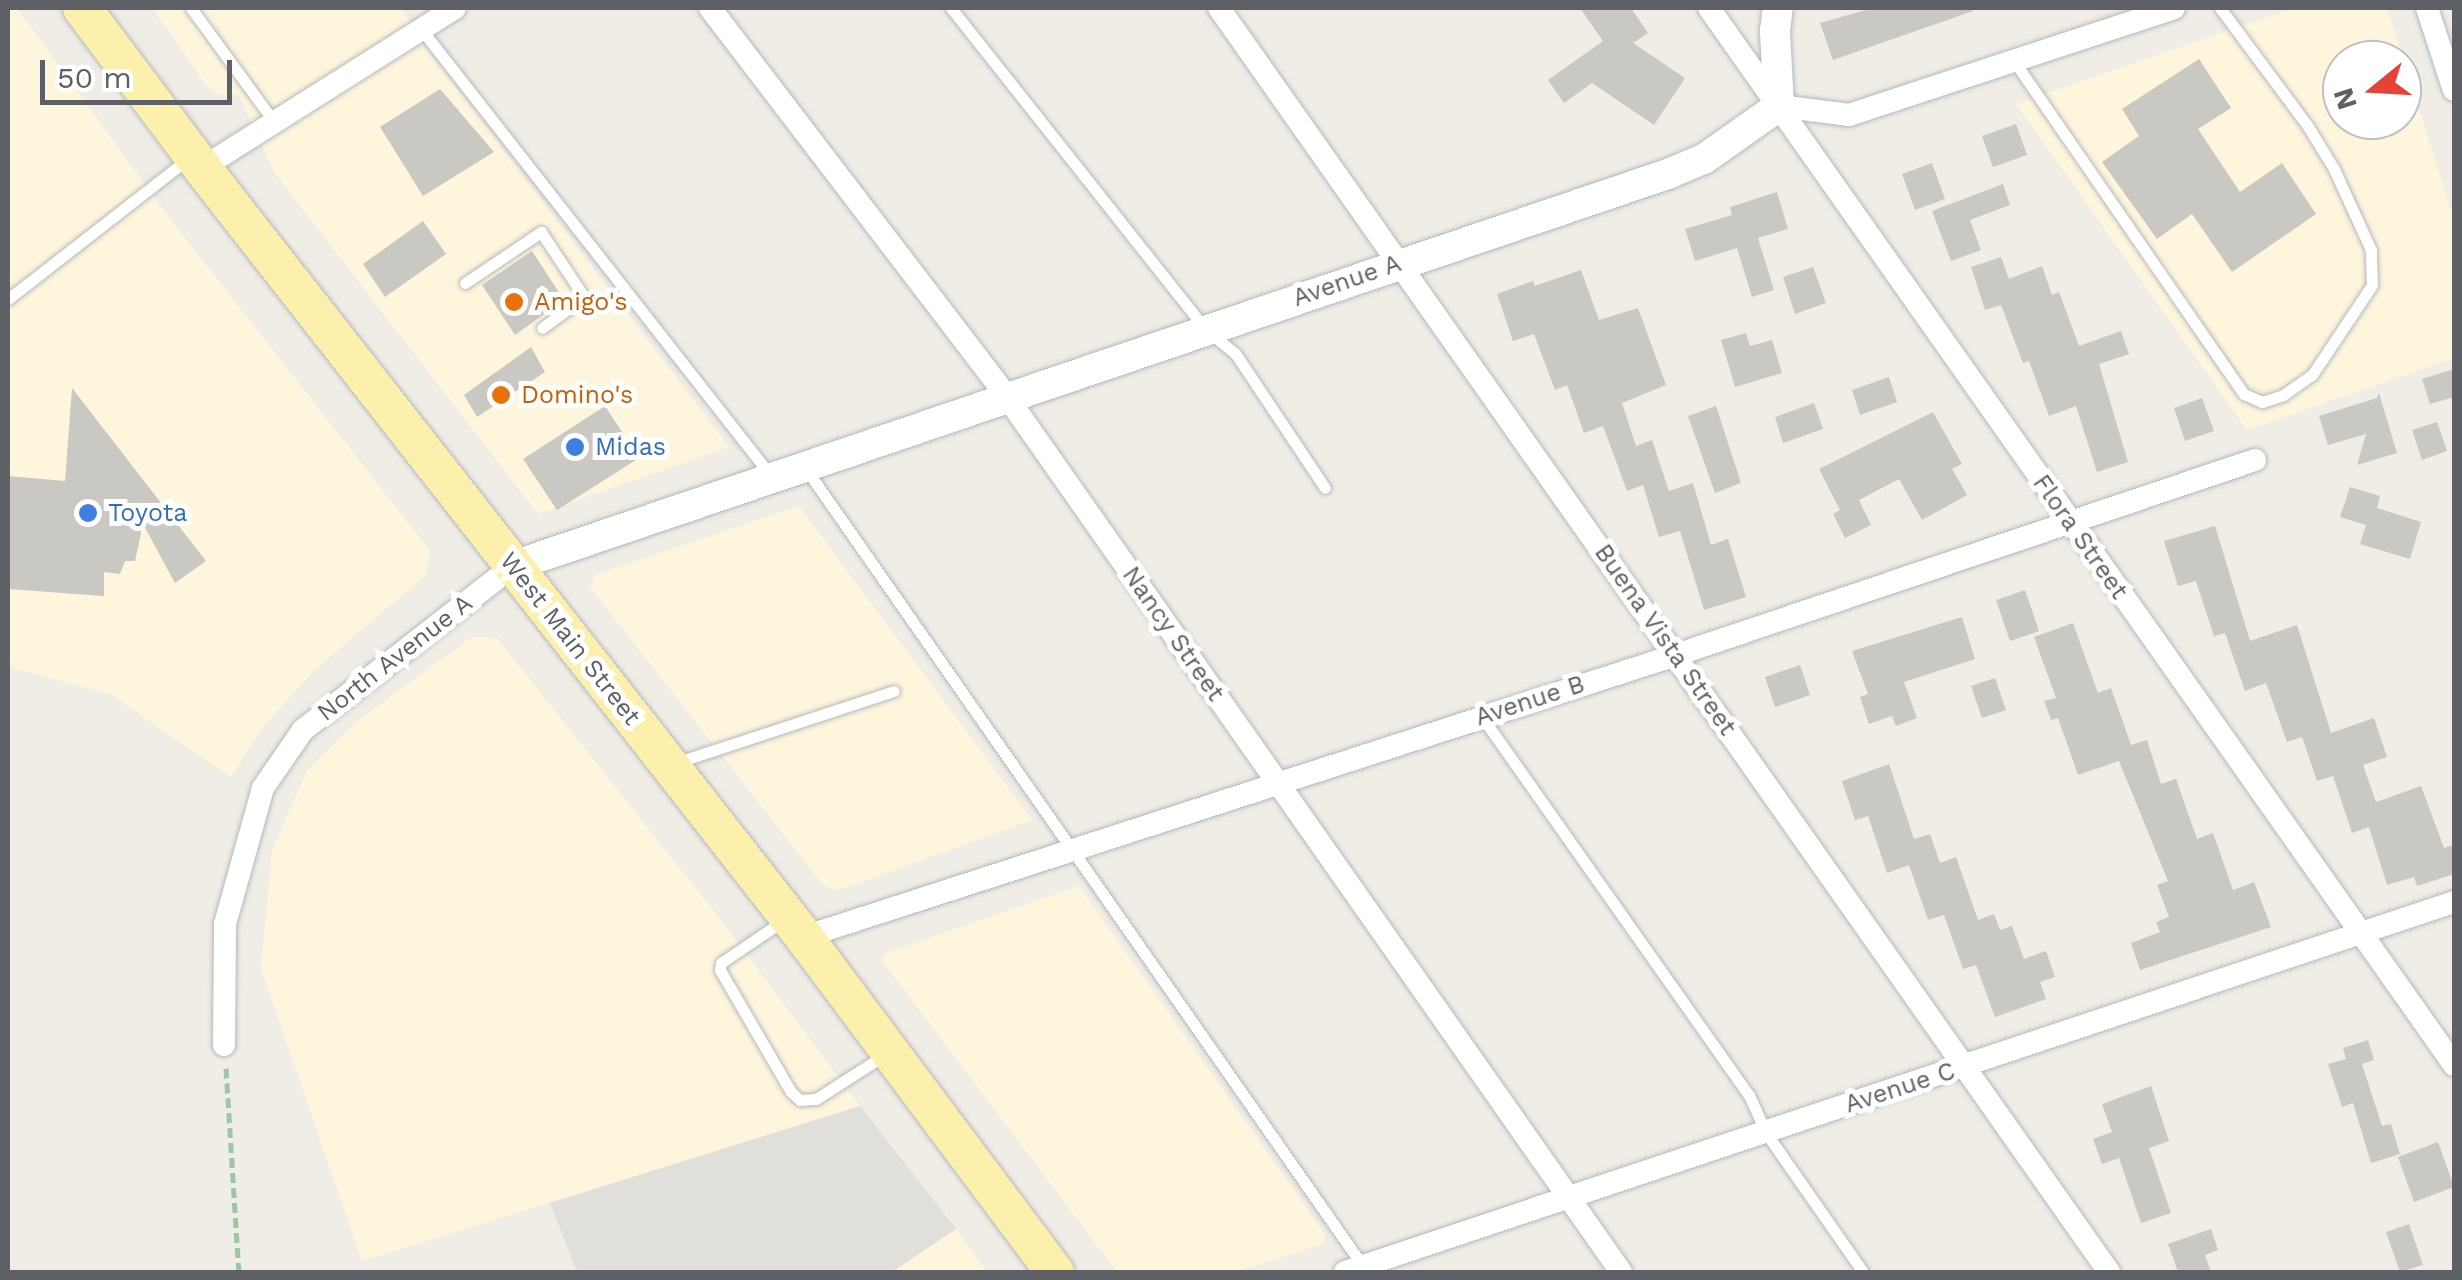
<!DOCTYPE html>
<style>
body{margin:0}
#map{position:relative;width:2462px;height:1280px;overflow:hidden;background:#efede5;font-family:"Work Sans",sans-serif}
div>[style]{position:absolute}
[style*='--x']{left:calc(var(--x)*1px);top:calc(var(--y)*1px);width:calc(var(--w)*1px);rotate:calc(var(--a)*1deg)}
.commercial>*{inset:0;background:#fdf5dc}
.industrial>*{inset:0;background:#e1dfda}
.building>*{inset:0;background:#cac8c2}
.path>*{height:5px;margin-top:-2.5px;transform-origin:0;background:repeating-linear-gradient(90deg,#9cc6a8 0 10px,transparent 0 15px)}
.roads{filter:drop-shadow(0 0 2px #b6b8bc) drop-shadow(0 0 2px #b6b8bc)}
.service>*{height:11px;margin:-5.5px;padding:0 5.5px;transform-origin:5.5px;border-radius:5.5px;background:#fff}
.minor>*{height:22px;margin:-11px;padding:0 11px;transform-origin:11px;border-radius:11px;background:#fff}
.tertiary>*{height:30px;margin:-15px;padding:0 15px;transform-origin:15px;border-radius:15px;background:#fff}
.primary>*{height:38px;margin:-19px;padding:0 19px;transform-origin:19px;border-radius:19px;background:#fdf0ad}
.dots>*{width:28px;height:28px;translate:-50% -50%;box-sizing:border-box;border:5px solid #fff;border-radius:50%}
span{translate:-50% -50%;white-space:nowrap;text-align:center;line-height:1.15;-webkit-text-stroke:10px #fff;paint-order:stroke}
.street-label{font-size:25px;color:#5d6165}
.food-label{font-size:25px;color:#c56008}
.left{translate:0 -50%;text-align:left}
.shop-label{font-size:25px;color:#366cbe}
.frame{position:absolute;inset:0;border:10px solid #5d6165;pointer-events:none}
.north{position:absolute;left:2322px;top:40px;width:100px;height:100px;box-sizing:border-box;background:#fff;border:2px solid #bec0c1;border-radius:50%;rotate:252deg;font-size:28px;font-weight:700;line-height:40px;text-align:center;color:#5d6165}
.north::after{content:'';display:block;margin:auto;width:35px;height:45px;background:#e54336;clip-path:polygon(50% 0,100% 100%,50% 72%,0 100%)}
.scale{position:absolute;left:40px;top:60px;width:192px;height:45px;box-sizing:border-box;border:5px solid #5d6165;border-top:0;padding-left:12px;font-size:30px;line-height:35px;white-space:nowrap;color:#5d6165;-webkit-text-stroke:8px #fff;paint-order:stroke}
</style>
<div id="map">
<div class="commercial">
<div style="clip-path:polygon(8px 8px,17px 8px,167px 215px,431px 552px,425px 576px,313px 671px,262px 728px,231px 777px,110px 694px,8px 667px)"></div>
<div style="clip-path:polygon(152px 8px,401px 8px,428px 51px,729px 447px,538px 514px,274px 172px,238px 94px,221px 95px,209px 89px)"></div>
<div style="clip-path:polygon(evenodd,2294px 8px,2387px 8px,2454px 220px,2454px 358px,2247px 430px,2016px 104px,2294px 8px,2342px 60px,2402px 60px,2402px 120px,2342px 120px,2342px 60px)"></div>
<div style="clip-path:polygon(799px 506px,1032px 820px,837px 891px,823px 885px,590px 587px,595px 575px)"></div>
<div style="clip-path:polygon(472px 637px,497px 638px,725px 925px,860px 1106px,362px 1261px,261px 969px,272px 850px,307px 770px,360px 719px)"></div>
<div style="clip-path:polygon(1079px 886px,1326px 1236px,1323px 1244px,1237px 1272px,1117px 1272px,881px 959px,886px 953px)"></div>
<div style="clip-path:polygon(956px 1229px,987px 1272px,892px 1272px)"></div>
</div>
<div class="industrial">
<div style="clip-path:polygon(860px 1106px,956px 1229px,892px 1272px,577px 1272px,550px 1203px)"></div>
</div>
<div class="building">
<div style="clip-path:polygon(1580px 8px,1631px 8px,1648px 33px,1633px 43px,1685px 78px,1654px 125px,1592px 83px,1564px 103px,1548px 80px,1603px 41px)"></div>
<div style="clip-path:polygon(1873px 8px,1973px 8px,1973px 11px,1833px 60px,1820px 23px)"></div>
<div style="clip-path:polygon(2199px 59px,2231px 108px,2198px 129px,2240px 192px,2282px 163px,2316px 214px,2232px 272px,2192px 214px,2157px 239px,2102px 162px,2139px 136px,2122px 109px)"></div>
<div style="clip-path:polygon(440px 89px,494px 152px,423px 196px,380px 127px)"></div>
<div style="clip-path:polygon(2016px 124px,2027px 155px,1993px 167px,1982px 136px)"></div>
<div style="clip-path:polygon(1932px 163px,1945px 199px,1915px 210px,1902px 174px)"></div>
<div style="clip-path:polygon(2003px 184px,2010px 205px,1970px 220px,1981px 250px,1951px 261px,1932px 211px)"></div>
<div style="clip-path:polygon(1777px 192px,1788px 229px,1758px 238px,1774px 290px,1752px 297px,1737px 248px,1695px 261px,1685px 229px,1732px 215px,1730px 207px)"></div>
<div style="clip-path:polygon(423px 221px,446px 254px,385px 297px,363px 264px)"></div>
<div style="clip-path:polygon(532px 251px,564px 300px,515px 335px,482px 285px)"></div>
<div style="clip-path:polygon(2001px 257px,2009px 279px,2042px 266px,2052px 295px,2059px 292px,2079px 346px,2121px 331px,2129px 354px,2099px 364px,2128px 462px,2097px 472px,2076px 406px,2049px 416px,2029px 361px,2023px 363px,2001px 305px,1985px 310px,1971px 267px)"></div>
<div style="clip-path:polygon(1813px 267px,1826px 303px,1795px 314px,1783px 277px)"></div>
<div style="clip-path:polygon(1581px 270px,1599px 320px,1638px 308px,1666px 385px,1622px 403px,1636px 446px,1652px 440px,1669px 491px,1693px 483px,1711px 545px,1728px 539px,1746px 597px,1704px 610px,1680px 531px,1659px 537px,1643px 485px,1627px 491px,1603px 426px,1584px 433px,1567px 385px,1555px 390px,1534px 334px,1513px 341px,1497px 294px,1533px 281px,1535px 286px)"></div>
<div style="clip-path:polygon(1746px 333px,1750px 346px,1772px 340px,1782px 373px,1735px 387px,1721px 340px)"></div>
<div style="clip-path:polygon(531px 347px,545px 372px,477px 417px,464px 395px)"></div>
<div style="clip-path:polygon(2454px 369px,2454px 397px,2430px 404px,2422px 379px)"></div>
<div style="clip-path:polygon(1889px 377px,1897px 402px,1860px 415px,1852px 390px)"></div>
<div style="clip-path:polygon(72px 388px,206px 561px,175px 583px,143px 524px,135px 561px,125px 561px,120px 574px,104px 572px,104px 596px,8px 589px,8px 476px,65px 481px)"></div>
<div style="clip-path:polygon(2379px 393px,2397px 453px,2357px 465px,2366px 434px,2328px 445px,2319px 416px,2377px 398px)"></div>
<div style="clip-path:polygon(2202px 398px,2214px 431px,2185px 441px,2174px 408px)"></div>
<div style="clip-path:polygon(1814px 403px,1823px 429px,1783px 443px,1775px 417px)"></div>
<div style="clip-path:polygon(605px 406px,639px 458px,557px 510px,523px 459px)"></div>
<div style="clip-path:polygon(1716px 406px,1741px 483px,1715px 493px,1688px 416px)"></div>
<div style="clip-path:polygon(1933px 412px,1962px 464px,1952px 469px,1967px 495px,1922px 520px,1899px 479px,1859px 500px,1871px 525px,1845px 538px,1833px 514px,1840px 510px,1819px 469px)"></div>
<div style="clip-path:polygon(2437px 422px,2447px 451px,2422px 460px,2412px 430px)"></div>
<div style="clip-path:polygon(2350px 487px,2380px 496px,2377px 508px,2421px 522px,2410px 559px,2360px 544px,2366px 525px,2340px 517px)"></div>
<div style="clip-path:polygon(2215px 526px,2250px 641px,2297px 625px,2331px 733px,2374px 718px,2387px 757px,2363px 765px,2376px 802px,2421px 786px,2444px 848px,2454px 845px,2454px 874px,2417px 886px,2414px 877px,2387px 885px,2369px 827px,2352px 833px,2333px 776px,2317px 781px,2302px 737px,2287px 742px,2266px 683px,2245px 691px,2225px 633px,2214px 636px,2196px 581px,2178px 586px,2164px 541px)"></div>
<div style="clip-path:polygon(2025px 590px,2039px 631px,2010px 641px,1996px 600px)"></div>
<div style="clip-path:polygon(1962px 617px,1975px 659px,1904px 682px,1917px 718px,1896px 726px,1892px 716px,1869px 724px,1860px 697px,1868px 694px,1852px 651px)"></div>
<div style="clip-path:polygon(2073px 623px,2098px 693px,2111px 688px,2131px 745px,2147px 740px,2161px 784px,2176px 779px,2197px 839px,2213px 833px,2233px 890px,2254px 882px,2271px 927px,2140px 970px,2131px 943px,2160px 932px,2156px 922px,2169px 917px,2157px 885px,2168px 881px,2119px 761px,2078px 775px,2058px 718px,2051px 720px,2044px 701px,2056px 698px,2034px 637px)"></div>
<div style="clip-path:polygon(1800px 665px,1810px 695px,1775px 707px,1765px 677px)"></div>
<div style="clip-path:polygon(1995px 678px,2006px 710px,1982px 718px,1971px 686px)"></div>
<div style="clip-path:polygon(1889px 764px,1914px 839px,1930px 834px,1940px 863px,1956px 857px,1978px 920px,1994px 914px,2000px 930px,2012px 926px,2024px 959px,2046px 951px,2055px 977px,2040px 982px,2046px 999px,1995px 1017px,1976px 965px,1963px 969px,1944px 915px,1928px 920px,1909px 865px,1887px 873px,1868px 816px,1855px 820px,1842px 781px)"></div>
<div style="clip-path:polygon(2368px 1040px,2374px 1060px,2362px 1064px,2382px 1126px,2391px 1124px,2400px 1154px,2371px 1163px,2353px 1103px,2342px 1107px,2328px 1064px,2346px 1059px,2343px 1048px)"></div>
<div style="clip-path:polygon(2151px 1086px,2169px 1141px,2149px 1148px,2171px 1213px,2141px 1223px,2119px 1158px,2102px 1164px,2093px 1139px,2112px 1132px,2102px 1104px)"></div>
<div style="clip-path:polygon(2438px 1142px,2454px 1187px,2414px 1202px,2398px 1157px)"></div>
<div style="clip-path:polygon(2409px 1224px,2423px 1265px,2400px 1272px,2386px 1232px)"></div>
<div style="clip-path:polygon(2211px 1229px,2218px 1250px,2205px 1255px,2211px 1272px,2178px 1272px,2168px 1244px)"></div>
</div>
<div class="path">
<div style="--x:226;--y:1068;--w:204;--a:86.4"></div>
</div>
<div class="roads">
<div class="service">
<div style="--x:191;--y:8;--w:141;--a:53.9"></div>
<div style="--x:951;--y:8;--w:409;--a:51.6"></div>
<div style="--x:1205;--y:329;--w:38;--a:39"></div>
<div style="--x:1235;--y:353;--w:162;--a:56.3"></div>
<div style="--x:421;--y:29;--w:568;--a:51.94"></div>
<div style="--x:2014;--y:61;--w:405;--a:55.4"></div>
<div style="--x:2244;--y:394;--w:20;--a:24"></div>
<div style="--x:2262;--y:402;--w:22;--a:-18"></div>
<div style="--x:2283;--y:395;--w:35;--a:-35"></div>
<div style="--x:2312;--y:375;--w:108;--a:-56.3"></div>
<div style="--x:2372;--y:285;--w:35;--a:-92"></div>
<div style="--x:2371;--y:250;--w:89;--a:-114.6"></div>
<div style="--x:2334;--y:169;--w:52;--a:-121.5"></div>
<div style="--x:2307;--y:125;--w:146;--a:-126.6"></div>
<div style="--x:465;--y:283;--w:92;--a:-33.9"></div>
<div style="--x:541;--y:232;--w:78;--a:56.5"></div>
<div style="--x:584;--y:297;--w:52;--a:143.6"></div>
<div style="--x:8;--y:299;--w:229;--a:-37.9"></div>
<div style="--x:806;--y:469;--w:976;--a:55.06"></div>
<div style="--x:1482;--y:717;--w:463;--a:54.8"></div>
<div style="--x:1749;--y:1095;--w:42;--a:65.9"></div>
<div style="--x:1766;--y:1133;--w:169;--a:55.1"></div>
<div style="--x:678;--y:762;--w:227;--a:-18.2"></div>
<div style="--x:784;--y:920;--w:76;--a:145.7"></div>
<div style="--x:721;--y:963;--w:7;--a:98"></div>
<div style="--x:720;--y:970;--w:141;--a:59.8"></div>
<div style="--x:791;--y:1092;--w:12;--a:42"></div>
<div style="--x:800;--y:1100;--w:16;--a:-4"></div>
<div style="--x:816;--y:1099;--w:83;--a:-32.7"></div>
</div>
<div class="minor">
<div style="--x:710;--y:8;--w:489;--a:52.6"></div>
<div style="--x:1007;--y:397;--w:1069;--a:54.94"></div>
<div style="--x:1219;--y:8;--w:1546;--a:54.85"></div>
<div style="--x:1709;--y:8;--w:1293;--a:54.82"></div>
<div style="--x:2427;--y:8;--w:86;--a:71.8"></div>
<div style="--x:1779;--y:106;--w:71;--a:7.3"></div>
<div style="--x:1849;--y:115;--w:342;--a:-18.2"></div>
<div style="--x:202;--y:168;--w:299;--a:-32.3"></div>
<div style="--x:804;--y:937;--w:916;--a:-17.92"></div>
<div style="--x:1676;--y:655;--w:611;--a:-18.61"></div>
<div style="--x:224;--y:1045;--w:121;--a:-89.5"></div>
<div style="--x:225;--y:924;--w:141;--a:-74.4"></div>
<div style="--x:263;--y:788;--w:70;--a:-55.4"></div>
<div style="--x:303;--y:730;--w:266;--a:-38"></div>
<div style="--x:1345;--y:1272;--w:1169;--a:-18.45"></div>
</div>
<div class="tertiary">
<div style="--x:513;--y:566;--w:1220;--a:-18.75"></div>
<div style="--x:1668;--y:174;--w:39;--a:-23"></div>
<div style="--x:1704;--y:159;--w:92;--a:-35.2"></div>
<div style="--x:1779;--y:106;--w:75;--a:-93.1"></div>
<div style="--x:1775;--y:31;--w:23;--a:-83"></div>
</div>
<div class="primary">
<div style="--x:82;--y:8;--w:200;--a:53.1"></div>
<div style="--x:202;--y:168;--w:977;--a:51.94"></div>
<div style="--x:804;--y:937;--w:419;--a:53.2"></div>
</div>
</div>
<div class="dots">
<div style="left:514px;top:302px;background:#e8710a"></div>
<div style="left:501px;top:395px;background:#e8710a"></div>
<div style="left:575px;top:447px;background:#3f7fe0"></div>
<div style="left:88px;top:513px;background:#3f7fe0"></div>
</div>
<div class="street-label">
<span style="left:1347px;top:281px;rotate:-19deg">Avenue A</span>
<span style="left:2080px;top:537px;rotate:55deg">Flora Street</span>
<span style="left:1173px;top:634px;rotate:55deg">Nancy Street</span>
<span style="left:570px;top:639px;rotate:52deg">West Main Street</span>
<span style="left:1665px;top:640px;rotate:55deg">Buena Vista Street</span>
<span style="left:395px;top:658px;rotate:-38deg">North Avenue A</span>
<span style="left:1530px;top:701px;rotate:-18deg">Avenue B</span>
<span style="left:1900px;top:1088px;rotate:-18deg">Avenue C</span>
</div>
<div class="food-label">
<span class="left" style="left:534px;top:302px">Amigo's</span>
<span class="left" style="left:521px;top:395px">Domino's</span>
</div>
<div class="shop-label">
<span class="left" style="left:595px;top:447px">Midas</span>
<span class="left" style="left:108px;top:513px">Toyota</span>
</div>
<div class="frame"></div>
<div class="north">N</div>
<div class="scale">50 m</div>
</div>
